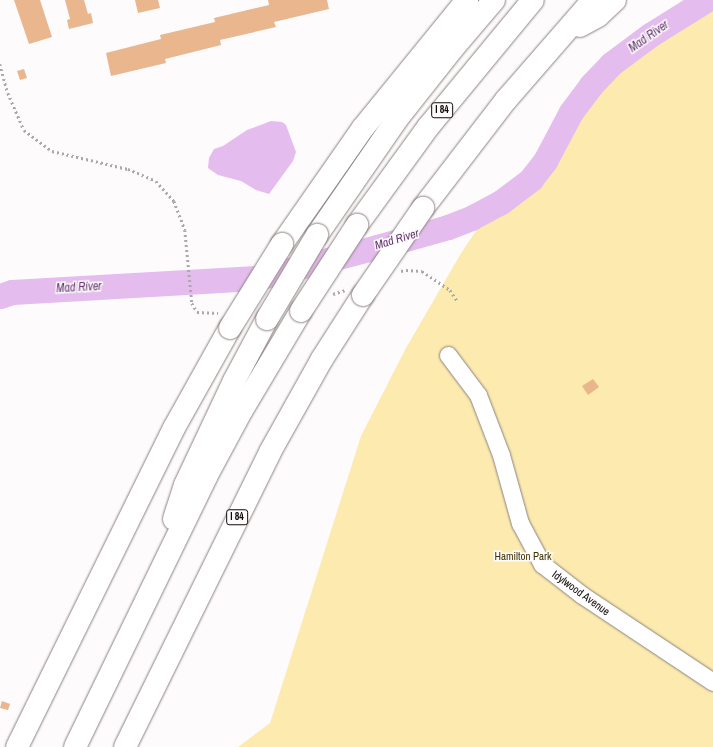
<!DOCTYPE html>
<style>
body{margin:0}
#map{position:relative;width:713px;height:747px;overflow:hidden;background:#fdfbfb;font-family:"Archivo Narrow",sans-serif}
div>[style]{position:absolute}
[style*='--x']{left:calc(var(--x)*1px);top:calc(var(--y)*1px);width:calc(var(--w)*1px);rotate:calc(var(--a)*1deg)}
.green>*{inset:0;background:#fceaae}
.water>*{inset:0;background:#e4bcee}
.river>*{height:25px;margin:-12.5px;padding:0 12.5px;transform-origin:12.5px;border-radius:12.5px;background:#e4bcee}
.building>*{inset:0;background:#e9b68e}
.path>*{height:2.5px;margin-top:-1.25px;transform-origin:0;background:repeating-linear-gradient(90deg,#aaa8a8 0 2px,transparent 0 5px)}
.roads{filter:drop-shadow(0 0 1px #8d8281) drop-shadow(0 0 1px #8d8281)}
.minor>*{height:17px;margin:-8.5px;padding:0 8.5px;transform-origin:8.5px;border-radius:8.5px;background:#fff}
.motorway>*{height:22px;margin:-11px;padding:0 11px;transform-origin:11px;border-radius:11px;background:#fff}
.bridges{filter:drop-shadow(0 0 1px #8d8281) drop-shadow(0 0 1px #8d8281)}
.motorway-bridge>*{height:22px;margin:-11px;padding:0 11px;transform-origin:11px;border-radius:11px;background:#fff}
span{translate:-50% -50%;white-space:nowrap;text-align:center;line-height:1.15;-webkit-text-stroke:3px #fdfbfb;paint-order:stroke}
.shield-label span{padding:1px 3px;background:#fdfbfb;border:1px solid;border-radius:3px;-webkit-text-stroke-width:0}
.shield-label{font-size:10px;color:#0f0b0b;font-weight:700}
.park-label{font-size:11px;color:#3e3100}
.street-label{font-size:11px;color:#0f0b0b}
.water-label{font-size:12px;color:#653572;font-style:italic}
</style>
<div id="map">
<div class="green">
<div style="clip-path:polygon(701px 0,713px 0,713px 747px,238px 747px,270px 723px,361px 436px,406px 348px,460px 255px,506px 185px,520px 175px,600px 67px)"></div>
</div>
<div class="water">
<div style="clip-path:polygon(271px 121px,282px 122px,286px 125px,296px 152px,293px 161px,269px 194px,256px 190px,241px 181px,218px 175px,208px 168px,209px 158px,214px 149px,223px 146px,247px 130px)"></div>
</div>
<div class="river">
<div style="--x:0;--y:296;--w:13;--a:-18"></div>
<div style="--x:12;--y:292;--w:246;--a:-3.3"></div>
<div style="--x:258;--y:278;--w:123;--a:-14.6"></div>
<div style="--x:377;--y:247;--w:74;--a:-15.7"></div>
<div style="--x:448;--y:227;--w:25;--a:-21"></div>
<div style="--x:471;--y:218;--w:34;--a:-28"></div>
<div style="--x:501;--y:202;--w:38;--a:-37"></div>
<div style="--x:531;--y:179;--w:23;--a:-52"></div>
<div style="--x:545;--y:161;--w:55;--a:-62"></div>
<div style="--x:571;--y:112;--w:34;--a:-53"></div>
<div style="--x:591;--y:85;--w:29;--a:-46"></div>
<div style="--x:611;--y:64;--w:49;--a:-36.6"></div>
<div style="--x:650;--y:35;--w:66;--a:-32"></div>
</div>
<div class="building">
<div style="clip-path:polygon(14px 0,40px 0,52px 37px,29px 44px)"></div>
<div style="clip-path:polygon(65px 0,84px 0,88px 14px,91px 13px,93px 23px,69px 29px,67px 20px,70px 19px)"></div>
<div style="clip-path:polygon(135px 0,158px 0,160px 8px,138px 13px)"></div>
<div style="clip-path:polygon(268px 0,327px 0,329px 9px,274px 22px,276px 27px,220px 40px,221px 45px,165px 59px,166px 63px,111px 76px,106px 53px,161px 39px,160px 35px,215px 22px,214px 18px,269px 5px)"></div>
<div style="clip-path:polygon(24px 69px,27px 78px,20px 80px,17px 71px)"></div>
<div style="clip-path:polygon(593px 379px,599px 387px,588px 395px,582px 386px)"></div>
<div style="clip-path:polygon(2px 701px,10px 704px,8px 710px,0 708px)"></div>
</div>
<div class="path">
<div style="--x:0;--y:64;--w:30;--a:75"></div>
<div style="--x:8;--y:93;--w:40;--a:66.6"></div>
<div style="--x:24;--y:130;--w:35;--a:37"></div>
<div style="--x:52;--y:151;--w:78;--a:13.3"></div>
<div style="--x:128;--y:169;--w:30;--a:23"></div>
<div style="--x:156;--y:181;--w:27;--a:48"></div>
<div style="--x:174;--y:201;--w:31;--a:69"></div>
<div style="--x:185;--y:230;--w:73;--a:84.5"></div>
<div style="--x:192;--y:303;--w:10;--a:61"></div>
<div style="--x:197;--y:312;--w:21;--a:3"></div>
<div style="--x:401;--y:271;--w:5;--a:-11"></div>
<div style="--x:406;--y:270;--w:16;--a:4"></div>
<div style="--x:422;--y:271;--w:34;--a:34"></div>
<div style="--x:450;--y:290;--w:14;--a:56"></div>
<div style="--x:333;--y:294;--w:13;--a:-18"></div>
</div>
<div class="roads">
<div class="minor">
<div style="--x:448;--y:355;--w:50;--a:53.1"></div>
<div style="--x:478;--y:395;--w:64;--a:69"></div>
<div style="--x:501;--y:455;--w:71;--a:74.4"></div>
<div style="--x:520;--y:523;--w:47;--a:61.8"></div>
<div style="--x:542;--y:564;--w:51;--a:37.8"></div>
<div style="--x:582;--y:595;--w:157;--a:33.6"></div>
</div>
<div class="motorway">
<div style="--x:580;--y:26;--w:21;--a:-29"></div>
<div style="--x:598;--y:16;--w:23;--a:-43"></div>
<div style="--x:423;--y:208;--w:136;--a:-52.5"></div>
<div style="--x:506;--y:100;--w:133;--a:-49"></div>
<div style="--x:357;--y:225;--w:122;--a:-54"></div>
<div style="--x:429;--y:126;--w:163;--a:-50.5"></div>
<div style="--x:317;--y:235;--w:141;--a:-55.4"></div>
<div style="--x:397;--y:119;--w:90;--a:-51.7"></div>
<div style="--x:453;--y:48;--w:63;--a:-49.5"></div>
<div style="--x:282;--y:244;--w:141;--a:-55.1"></div>
<div style="--x:363;--y:128;--w:165;--a:-50.9"></div>
<div style="--x:174;--y:519;--w:36;--a:-72"></div>
<div style="--x:185;--y:485;--w:115;--a:-64.8"></div>
<div style="--x:234;--y:381;--w:70;--a:-62"></div>
<div style="--x:17;--y:747;--w:356;--a:-63.8"></div>
<div style="--x:174;--y:428;--w:115;--a:-60.8"></div>
<div style="--x:75;--y:747;--w:302;--a:-64.1"></div>
<div style="--x:207;--y:475;--w:74;--a:-61.7"></div>
<div style="--x:242;--y:410;--w:115;--a:-59.2"></div>
<div style="--x:125;--y:747;--w:329;--a:-63.8"></div>
<div style="--x:270;--y:452;--w:107;--a:-60.8"></div>
<div style="--x:322;--y:359;--w:76;--a:-57.4"></div>
</div>
</div>
<div class="bridges">
<div class="motorway-bridge">
<div style="--x:363;--y:295;--w:106;--a:-55.4"></div>
<div style="--x:301;--y:311;--w:103;--a:-56.9"></div>
<div style="--x:267;--y:319;--w:98;--a:-59.2"></div>
<div style="--x:230;--y:328;--w:99;--a:-58.2"></div>
</div>
</div>
<div class="shield-label">
<span style="left:442px;top:110px">I 84</span>
<span style="left:237px;top:517px">I 84</span>
</div>
<div class="park-label">
<span style="left:523px;top:556px">Hamilton Park</span>
</div>
<div class="street-label">
<span style="left:581px;top:593px;rotate:36deg">Idylwood Avenue</span>
</div>
<div class="water-label">
<span style="left:649px;top:37px;rotate:-35deg">Mad River</span>
<span style="left:397px;top:240px;rotate:-17deg">Mad River</span>
<span style="left:79px;top:288px;rotate:-3deg">Mad River</span>
</div>
</div>
